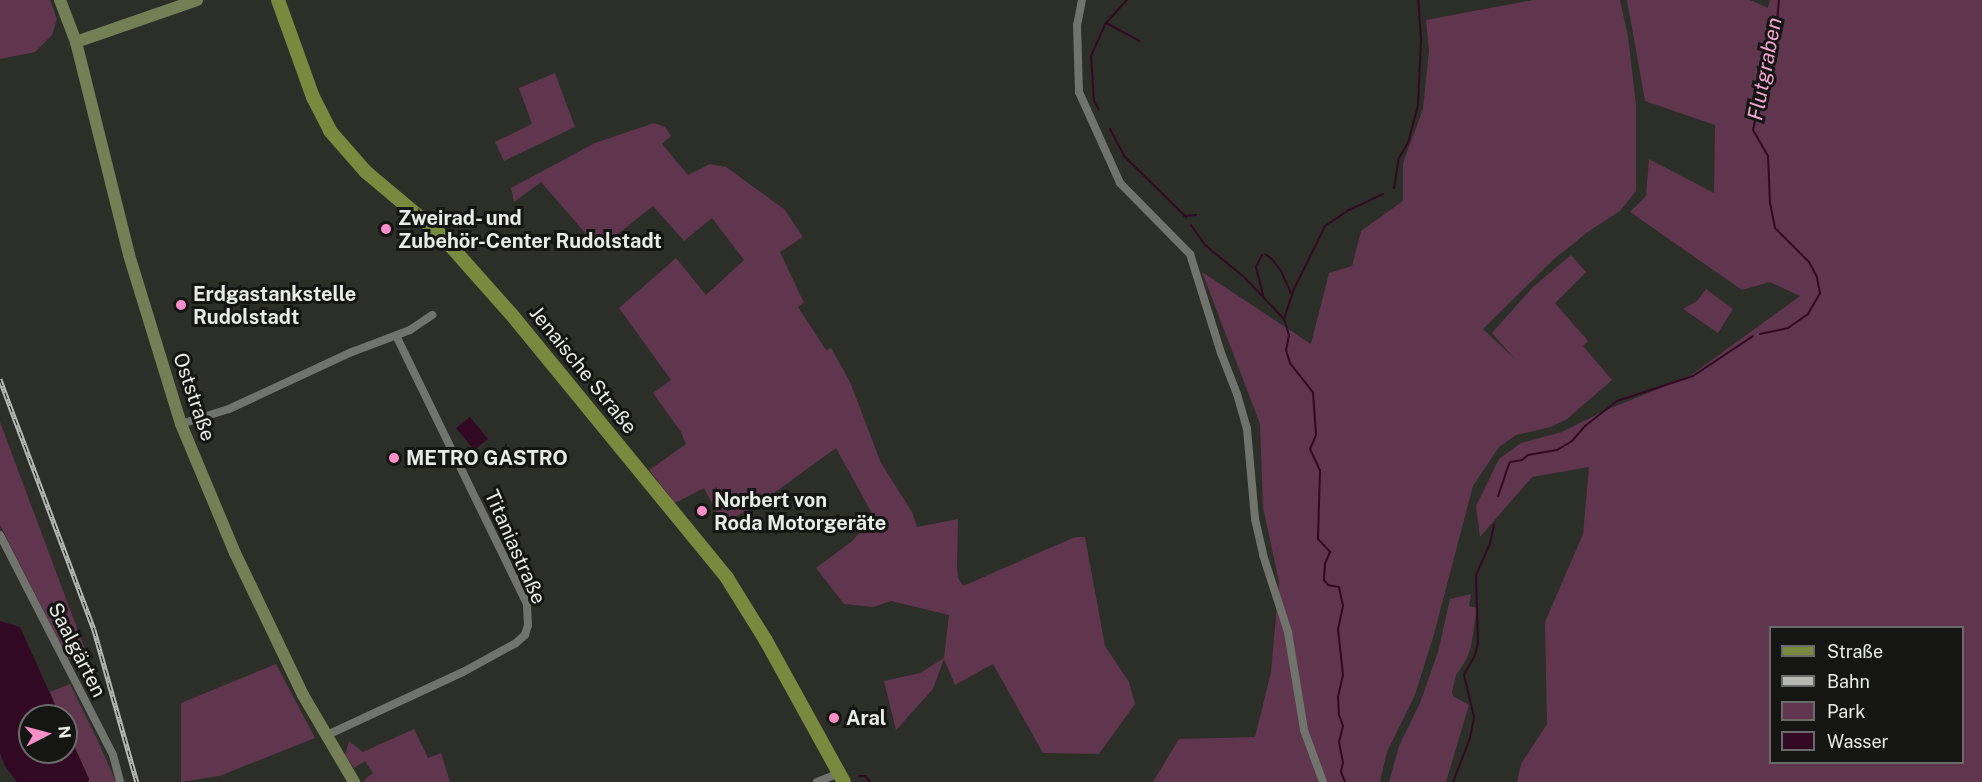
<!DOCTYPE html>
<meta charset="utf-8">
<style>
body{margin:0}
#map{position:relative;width:1982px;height:782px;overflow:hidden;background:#2c2e28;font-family:"Public Sans",sans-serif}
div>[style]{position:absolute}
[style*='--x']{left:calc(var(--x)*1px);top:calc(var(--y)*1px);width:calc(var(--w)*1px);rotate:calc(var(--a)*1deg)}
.green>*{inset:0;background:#5f364d}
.water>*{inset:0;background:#320922}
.stream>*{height:2px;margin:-1px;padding:0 1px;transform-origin:1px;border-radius:1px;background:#320922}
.street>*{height:8px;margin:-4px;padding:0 4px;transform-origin:4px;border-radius:4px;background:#71736d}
.secondary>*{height:12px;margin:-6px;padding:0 6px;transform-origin:6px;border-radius:6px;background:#757f56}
.primary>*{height:14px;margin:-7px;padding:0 7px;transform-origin:7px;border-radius:7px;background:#798a3f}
.rail>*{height:4.5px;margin-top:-2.25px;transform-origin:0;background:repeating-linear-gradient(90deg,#151513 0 7px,#b6b8b3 0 14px);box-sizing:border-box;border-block:2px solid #b6b8b3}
.dots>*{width:16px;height:16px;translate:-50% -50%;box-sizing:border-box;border:3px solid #151513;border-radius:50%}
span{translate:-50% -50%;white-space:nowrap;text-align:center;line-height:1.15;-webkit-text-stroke:6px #151513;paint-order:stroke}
.poi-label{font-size:20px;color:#e9ebe7;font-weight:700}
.left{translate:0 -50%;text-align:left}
.street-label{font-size:20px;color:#e9ebe7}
.water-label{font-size:21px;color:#f3a6cf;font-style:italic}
.legend{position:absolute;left:1769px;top:626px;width:195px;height:138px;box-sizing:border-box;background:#151513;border:2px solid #6a6b68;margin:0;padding:8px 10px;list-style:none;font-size:18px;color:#e9ebe7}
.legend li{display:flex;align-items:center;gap:12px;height:30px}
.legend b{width:30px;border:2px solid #6a6b68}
.north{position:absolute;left:18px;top:704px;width:60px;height:60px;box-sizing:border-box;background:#151513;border:2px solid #6a6b68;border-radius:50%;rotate:84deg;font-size:16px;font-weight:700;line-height:24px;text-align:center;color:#e9ebe7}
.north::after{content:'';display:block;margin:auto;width:21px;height:27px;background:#f98fc9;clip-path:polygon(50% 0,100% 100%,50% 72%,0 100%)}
</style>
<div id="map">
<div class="green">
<div style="clip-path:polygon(0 0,50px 0,57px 19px,52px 35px,35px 52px,0 59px)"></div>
<div style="clip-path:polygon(1533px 0,1620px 0,1628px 36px,1636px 105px,1636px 191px,1620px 211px,1589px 231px,1554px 259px,1483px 329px,1515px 359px,1492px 333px,1533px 287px,1571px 255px,1586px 272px,1555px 303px,1588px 341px,1583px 346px,1612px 380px,1567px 419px,1551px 427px,1516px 435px,1499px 447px,1473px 486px,1434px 634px,1415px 695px,1387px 752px,1380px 782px,1153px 782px,1179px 739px,1255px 737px,1271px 672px,1279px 582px,1263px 507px,1260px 424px,1202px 272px,1311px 344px,1329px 273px,1352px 266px,1361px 231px,1403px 201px,1403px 163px,1423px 109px,1429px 51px,1426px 20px)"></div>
<div style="clip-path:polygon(evenodd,1627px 0,1750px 0,1768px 8px,1770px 0,1982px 0,1982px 782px,1517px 782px,1521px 764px,1547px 724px,1545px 622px,1583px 534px,1589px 467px,1532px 477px,1480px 537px,1476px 506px,1499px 459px,1521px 443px,1562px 432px,1606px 410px,1690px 376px,1800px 296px,1770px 282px,1742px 290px,1630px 212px,1646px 196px,1649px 159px,1714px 193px,1715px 125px,1645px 101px,1627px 0,1770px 628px,1962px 628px,1962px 762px,1770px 762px,1770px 628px)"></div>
<div style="clip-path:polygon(555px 73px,575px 127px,504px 161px,495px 142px,532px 124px,519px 88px)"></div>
<div style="clip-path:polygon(654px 123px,665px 127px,671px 136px,662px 144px,688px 175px,710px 164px,726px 167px,784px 209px,803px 237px,780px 252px,804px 303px,798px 307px,826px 350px,831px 348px,850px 382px,881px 463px,912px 512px,917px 527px,958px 519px,957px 567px,958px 578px,963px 586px,1075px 537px,1085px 537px,1105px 646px,1129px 682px,1135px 704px,1099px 754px,1043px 753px,993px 664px,955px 685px,944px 659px,933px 689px,896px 730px,884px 681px,920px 673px,944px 658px,949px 615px,891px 601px,873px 607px,844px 604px,816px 568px,851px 542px,874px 517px,836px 448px,763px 501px,723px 524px,704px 488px,675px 503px,649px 470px,686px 444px,681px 432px,653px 393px,671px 380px,619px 308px,676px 258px,706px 295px,744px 260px,712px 218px,684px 241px,653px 206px,599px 249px,541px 182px,514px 202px,511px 188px,595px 143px)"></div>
<div style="clip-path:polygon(1706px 289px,1733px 309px,1718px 333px,1683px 309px,1697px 301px)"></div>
<div style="clip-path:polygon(0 422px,86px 652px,68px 659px,0 525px)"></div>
<div style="clip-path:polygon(1471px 594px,1469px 606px,1477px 608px,1471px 647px,1466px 660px,1456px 675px,1452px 692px,1453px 696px,1469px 705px,1446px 782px,1389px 782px,1399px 746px,1420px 703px,1438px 652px,1450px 599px)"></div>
<div style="clip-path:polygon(276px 664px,315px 738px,219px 776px,181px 782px,181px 703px)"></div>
<div style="clip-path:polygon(70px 684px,97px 739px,116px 782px,88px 782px,89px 779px,66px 728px,66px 716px,60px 716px,50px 692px)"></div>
<div style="clip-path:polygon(414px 729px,428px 758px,441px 753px,450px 782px,365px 782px,364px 780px,373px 773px,365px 761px,354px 768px,345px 755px,349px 741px,363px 752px)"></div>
</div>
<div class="water">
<div style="clip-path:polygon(470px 417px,488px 439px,474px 450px,456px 428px)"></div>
<div style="clip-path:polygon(0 621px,20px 627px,60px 716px,30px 716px,30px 752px,66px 752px,66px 728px,89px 779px,88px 782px,17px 782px,5px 766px,0 753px)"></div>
</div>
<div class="stream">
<div style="--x:1106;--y:23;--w:38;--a:28"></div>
<div style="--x:1099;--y:110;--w:10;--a:-119"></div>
<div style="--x:1094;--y:101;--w:45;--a:-93.8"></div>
<div style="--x:1091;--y:56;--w:36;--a:-66"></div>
<div style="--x:1106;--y:23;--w:31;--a:-48"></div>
<div style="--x:1110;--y:129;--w:32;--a:62"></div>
<div style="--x:1125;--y:157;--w:86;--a:44.5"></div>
<div style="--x:1394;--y:188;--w:30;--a:-81"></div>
<div style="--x:1399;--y:158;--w:17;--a:-59"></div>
<div style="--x:1408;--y:143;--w:38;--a:-75"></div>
<div style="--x:1418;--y:106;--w:67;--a:-87.4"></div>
<div style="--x:1421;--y:39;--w:39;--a:-94"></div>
<div style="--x:1184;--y:216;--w:12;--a:-5"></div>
<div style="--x:1191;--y:225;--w:24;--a:55"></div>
<div style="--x:1205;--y:245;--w:52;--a:39.5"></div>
<div style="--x:1245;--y:278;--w:57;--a:46.4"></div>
<div style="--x:1284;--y:319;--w:17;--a:73"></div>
<div style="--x:1289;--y:335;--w:15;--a:101"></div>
<div style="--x:1286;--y:350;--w:14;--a:73"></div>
<div style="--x:1290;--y:363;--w:37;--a:52"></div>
<div style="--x:1313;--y:392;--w:43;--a:86"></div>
<div style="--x:1316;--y:435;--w:15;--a:113"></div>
<div style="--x:1310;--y:449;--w:23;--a:65"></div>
<div style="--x:1320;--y:470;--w:69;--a:91.7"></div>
<div style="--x:1318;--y:539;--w:18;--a:47"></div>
<div style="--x:1330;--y:552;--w:13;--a:113"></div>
<div style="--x:1325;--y:564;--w:16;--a:94"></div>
<div style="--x:1324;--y:580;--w:6;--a:51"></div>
<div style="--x:1328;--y:585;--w:11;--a:10"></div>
<div style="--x:1339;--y:587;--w:19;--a:78"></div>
<div style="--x:1343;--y:606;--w:24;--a:102"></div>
<div style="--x:1338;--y:629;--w:46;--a:83.8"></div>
<div style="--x:1343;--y:675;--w:23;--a:103"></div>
<div style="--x:1338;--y:697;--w:18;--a:87"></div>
<div style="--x:1339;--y:715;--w:12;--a:70"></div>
<div style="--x:1343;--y:726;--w:16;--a:104"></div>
<div style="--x:1339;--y:742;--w:20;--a:79"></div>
<div style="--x:1343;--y:762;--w:10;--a:101"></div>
<div style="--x:1341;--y:772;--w:11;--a:68"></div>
<div style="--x:1265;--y:254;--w:9;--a:36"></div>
<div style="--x:1272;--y:259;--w:15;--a:53"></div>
<div style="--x:1281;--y:271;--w:24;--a:66"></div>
<div style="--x:1262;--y:255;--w:13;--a:117"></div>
<div style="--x:1256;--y:267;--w:32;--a:76"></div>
<div style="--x:1284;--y:319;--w:29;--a:-72"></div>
<div style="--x:1293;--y:291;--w:72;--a:-63.8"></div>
<div style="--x:1325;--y:226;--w:29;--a:-34"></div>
<div style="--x:1349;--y:210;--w:38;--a:-25"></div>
<div style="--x:1760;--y:334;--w:29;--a:-12"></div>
<div style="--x:1788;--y:328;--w:24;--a:-35"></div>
<div style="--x:1808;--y:314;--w:24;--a:-60"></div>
<div style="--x:1820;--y:293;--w:16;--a:-101"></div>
<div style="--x:1817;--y:277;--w:17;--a:-118"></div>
<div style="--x:1809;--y:262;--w:48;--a:-135"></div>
<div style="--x:1775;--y:228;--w:25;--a:-101"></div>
<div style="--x:1770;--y:203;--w:47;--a:-92.4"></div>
<div style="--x:1768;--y:156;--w:30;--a:-120"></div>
<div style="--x:1753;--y:130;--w:111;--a:-77.5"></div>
<div style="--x:1777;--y:22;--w:22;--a:-85"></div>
<div style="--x:1498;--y:496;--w:36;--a:-71"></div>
<div style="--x:1510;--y:462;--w:12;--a:-9"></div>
<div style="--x:1522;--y:460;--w:8;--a:-40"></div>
<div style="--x:1528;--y:455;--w:29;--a:-10"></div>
<div style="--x:1557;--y:450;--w:17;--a:-31"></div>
<div style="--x:1572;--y:441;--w:20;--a:-49"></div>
<div style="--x:1585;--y:426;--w:41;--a:-38"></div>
<div style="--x:1617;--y:401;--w:80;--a:-18.2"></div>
<div style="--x:1693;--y:376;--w:72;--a:-33.7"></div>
<div style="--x:859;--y:776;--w:6;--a:0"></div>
<div style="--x:865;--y:776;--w:8;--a:50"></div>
<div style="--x:1453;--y:782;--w:47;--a:-68.9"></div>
<div style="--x:1470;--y:738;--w:21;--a:-79"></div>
<div style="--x:1474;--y:717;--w:43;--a:-103.4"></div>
<div style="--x:1464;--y:675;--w:23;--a:-61"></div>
<div style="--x:1475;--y:655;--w:12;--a:-76"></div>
<div style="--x:1478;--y:643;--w:68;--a:-91.7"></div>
<div style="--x:1476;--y:575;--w:35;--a:-66"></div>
<div style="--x:1490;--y:543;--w:19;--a:-78"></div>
</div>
<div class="street">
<div style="--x:1082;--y:0;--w:25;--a:101"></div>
<div style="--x:1077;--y:25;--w:67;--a:88.3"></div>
<div style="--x:1079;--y:92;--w:100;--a:65.7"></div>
<div style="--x:1120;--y:183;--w:100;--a:45.4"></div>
<div style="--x:1190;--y:254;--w:104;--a:72.6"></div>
<div style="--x:1221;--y:353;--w:44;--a:68.7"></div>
<div style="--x:1237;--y:394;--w:36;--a:74"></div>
<div style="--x:1247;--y:429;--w:90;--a:84.9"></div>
<div style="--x:1255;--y:519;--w:37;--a:77"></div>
<div style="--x:1263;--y:555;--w:81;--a:72"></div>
<div style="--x:1288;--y:632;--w:99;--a:80.7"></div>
<div style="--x:1304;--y:730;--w:55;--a:69.9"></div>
<div style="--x:181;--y:424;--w:50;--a:-17.4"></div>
<div style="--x:229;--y:409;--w:136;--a:-24.9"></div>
<div style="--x:352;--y:352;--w:62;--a:-20.8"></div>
<div style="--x:410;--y:330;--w:27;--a:-34"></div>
<div style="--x:0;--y:535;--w:247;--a:62.8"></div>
<div style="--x:113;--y:755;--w:28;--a:75"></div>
<div style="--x:325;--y:736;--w:152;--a:-24.9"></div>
<div style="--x:463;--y:672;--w:60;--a:-28.7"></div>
<div style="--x:516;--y:643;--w:12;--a:-42"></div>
<div style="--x:525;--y:635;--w:10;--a:-73"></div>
<div style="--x:528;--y:625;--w:21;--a:-93"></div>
<div style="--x:527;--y:604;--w:298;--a:-116"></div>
<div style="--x:817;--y:782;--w:24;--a:-22"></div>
</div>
<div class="secondary">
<div style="--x:60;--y:0;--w:45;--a:69.1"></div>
<div style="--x:76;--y:42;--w:219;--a:76"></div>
<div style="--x:129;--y:255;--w:177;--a:72.9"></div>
<div style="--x:181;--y:424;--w:140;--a:67.3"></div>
<div style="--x:235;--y:553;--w:157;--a:64.4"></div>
<div style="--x:303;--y:695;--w:101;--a:59.6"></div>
<div style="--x:76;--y:42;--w:128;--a:-19.1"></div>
</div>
<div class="primary">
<div style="--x:278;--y:0;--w:103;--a:70.2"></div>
<div style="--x:313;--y:97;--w:38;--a:63"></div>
<div style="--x:330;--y:131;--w:55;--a:48.7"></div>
<div style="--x:366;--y:172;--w:97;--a:40"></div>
<div style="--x:440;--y:234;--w:108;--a:48.4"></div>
<div style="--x:512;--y:315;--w:340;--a:50.7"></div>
<div style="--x:727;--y:578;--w:72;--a:58.1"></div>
<div style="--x:765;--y:639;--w:163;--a:61.1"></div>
</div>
<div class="rail">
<div style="--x:0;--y:379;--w:267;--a:69.4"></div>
<div style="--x:94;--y:629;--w:159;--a:74.3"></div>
</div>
<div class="dots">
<div style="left:386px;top:229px;background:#f98fc9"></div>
<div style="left:181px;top:305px;background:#f98fc9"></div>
<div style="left:394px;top:458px;background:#f98fc9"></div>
<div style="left:702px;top:511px;background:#f98fc9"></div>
<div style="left:834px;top:718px;background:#f98fc9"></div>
</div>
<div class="poi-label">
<span class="left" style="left:398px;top:230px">Zweirad- und<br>Zubehör-Center Rudolstadt</span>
<span class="left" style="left:193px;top:306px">Erdgastankstelle<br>Rudolstadt</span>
<span class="left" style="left:406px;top:458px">METRO GASTRO</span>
<span class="left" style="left:714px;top:512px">Norbert von<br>Roda Motorgeräte</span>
<span class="left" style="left:846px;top:718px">Aral</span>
</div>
<div class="street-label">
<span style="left:583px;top:370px;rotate:51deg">Jenaische Straße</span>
<span style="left:194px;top:397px;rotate:71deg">Oststraße</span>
<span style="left:515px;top:547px;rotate:66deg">Titaniastraße</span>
<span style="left:77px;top:650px;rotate:63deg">Saalgärten</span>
</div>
<div class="water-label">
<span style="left:1765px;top:69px;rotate:-79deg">Flutgraben</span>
</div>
<ul class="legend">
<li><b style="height:8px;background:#798a3f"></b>Straße</li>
<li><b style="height:8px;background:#b6b8b3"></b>Bahn</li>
<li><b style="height:16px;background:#5f364d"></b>Park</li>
<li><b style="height:16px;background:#320922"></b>Wasser</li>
</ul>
<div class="north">N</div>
</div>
